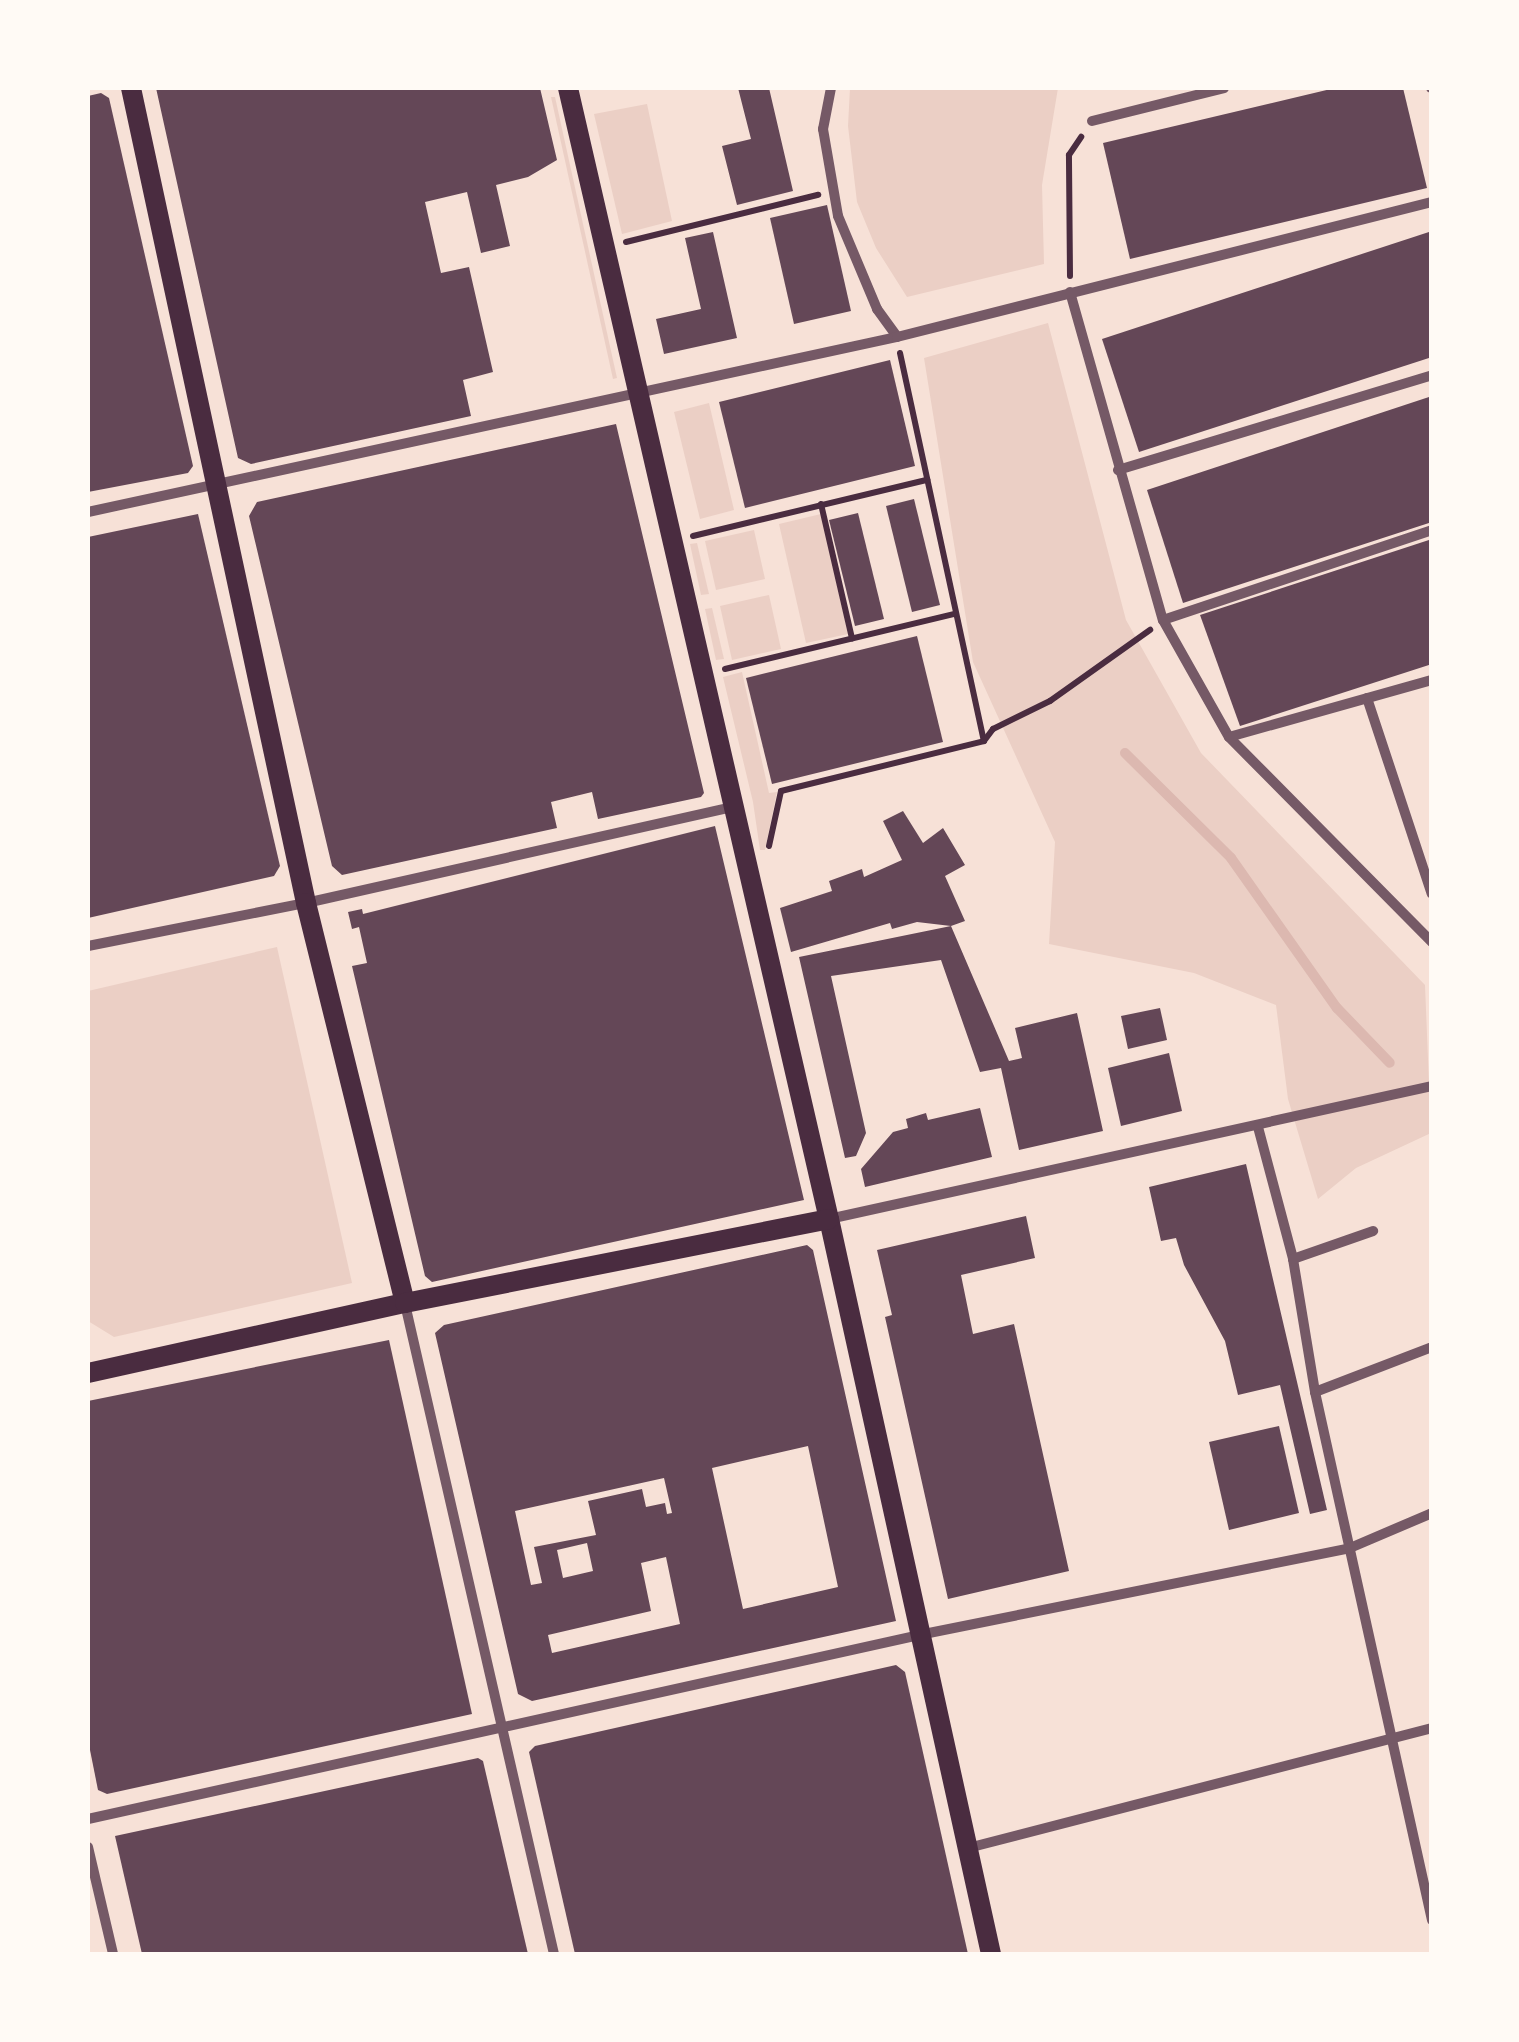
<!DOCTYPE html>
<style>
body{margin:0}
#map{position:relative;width:1519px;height:2042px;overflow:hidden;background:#f7e1d7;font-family:"Golos Text",sans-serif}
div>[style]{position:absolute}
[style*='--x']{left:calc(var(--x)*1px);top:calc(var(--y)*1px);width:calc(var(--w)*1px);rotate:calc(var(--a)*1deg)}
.green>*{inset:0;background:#ebcfc5}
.stream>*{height:10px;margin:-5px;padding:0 5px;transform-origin:5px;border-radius:5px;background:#dcb8b0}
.building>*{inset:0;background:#644757}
.path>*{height:6px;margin:-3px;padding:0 3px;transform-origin:3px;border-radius:3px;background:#4a2c40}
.minor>*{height:10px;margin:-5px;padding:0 5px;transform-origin:5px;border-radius:5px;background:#755966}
.secondary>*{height:20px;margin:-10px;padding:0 10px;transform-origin:10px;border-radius:10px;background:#4a2c40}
span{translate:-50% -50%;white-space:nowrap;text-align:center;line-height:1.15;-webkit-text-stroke:10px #fffaf5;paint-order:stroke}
.frame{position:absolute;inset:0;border:90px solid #fffaf5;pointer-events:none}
</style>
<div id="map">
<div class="green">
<div style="clip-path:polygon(850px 88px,1058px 88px,1042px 185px,1044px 264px,907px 297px,876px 248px,857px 202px,848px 126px)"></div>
<div style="clip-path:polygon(551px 97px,555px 97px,617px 378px,613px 379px)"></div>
<div style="clip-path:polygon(647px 104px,672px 221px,622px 234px,594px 114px)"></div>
<div style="clip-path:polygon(1048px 323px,1126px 620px,1201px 753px,1425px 985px,1431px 1133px,1356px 1168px,1318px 1199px,1288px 1099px,1276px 1005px,1194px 973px,1049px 944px,1055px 842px,973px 662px,924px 358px)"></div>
<div style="clip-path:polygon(709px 403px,734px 510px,700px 519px,674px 412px)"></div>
<div style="clip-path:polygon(821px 514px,848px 634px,806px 643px,779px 524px)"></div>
<div style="clip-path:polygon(754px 530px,765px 579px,716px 590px,705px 541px)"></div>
<div style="clip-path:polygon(697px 543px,709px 594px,701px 595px,690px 544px)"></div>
<div style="clip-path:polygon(769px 595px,781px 649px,732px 660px,720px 606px)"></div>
<div style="clip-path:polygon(712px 608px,724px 659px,716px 660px,705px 609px)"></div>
<div style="clip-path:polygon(742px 672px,769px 793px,777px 792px,765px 850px,760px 850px,753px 802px,723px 677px)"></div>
<div style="clip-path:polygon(277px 947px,352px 1283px,114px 1337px,88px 1321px,88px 991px)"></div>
</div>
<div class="stream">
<div style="--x:1125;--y:753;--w:149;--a:44.7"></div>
<div style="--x:1231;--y:858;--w:184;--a:54.8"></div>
<div style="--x:1337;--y:1008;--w:76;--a:46.1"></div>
</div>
<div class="building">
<div style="clip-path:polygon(156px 88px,540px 88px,557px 160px,528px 177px,496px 185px,510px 246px,481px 253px,467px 192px,425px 202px,441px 273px,469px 267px,493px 372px,463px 380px,471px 416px,251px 464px,238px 458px)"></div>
<div style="clip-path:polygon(738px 88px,769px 88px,793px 191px,737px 205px,722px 146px,751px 139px)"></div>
<div style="clip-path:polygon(1335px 88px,1403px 88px,1427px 188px,1130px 259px,1103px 143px)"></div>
<div style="clip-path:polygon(101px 93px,109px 98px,193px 466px,188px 473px,88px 492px,88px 96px)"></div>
<div style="clip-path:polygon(827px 205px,851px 311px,794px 324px,770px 218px)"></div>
<div style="clip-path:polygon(1432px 231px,1432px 357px,1139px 452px,1102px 339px)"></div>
<div style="clip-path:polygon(713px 232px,737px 338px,664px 354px,656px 319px,701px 309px,685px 238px)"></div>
<div style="clip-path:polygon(890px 360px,915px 466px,745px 508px,719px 402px)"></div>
<div style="clip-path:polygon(1432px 396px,1432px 522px,1183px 603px,1147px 490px)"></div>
<div style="clip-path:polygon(616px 424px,704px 793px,701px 797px,598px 819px,592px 792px,551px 802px,557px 828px,342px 875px,332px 866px,249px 516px,257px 502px)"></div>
<div style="clip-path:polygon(914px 499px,940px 605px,912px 612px,886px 506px)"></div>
<div style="clip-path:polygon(858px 513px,884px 619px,855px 626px,829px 520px)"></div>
<div style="clip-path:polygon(198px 514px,280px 866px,274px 876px,88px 918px,88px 537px)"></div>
<div style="clip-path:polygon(1432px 539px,1432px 664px,1240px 726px,1200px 615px)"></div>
<div style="clip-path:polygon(917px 636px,943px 742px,772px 784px,746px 678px)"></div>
<div style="clip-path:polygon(903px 811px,923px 843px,943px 828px,965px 865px,945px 876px,965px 921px,951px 926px,1009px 1061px,1022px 1058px,1015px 1028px,1077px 1013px,1103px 1131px,1019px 1150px,1001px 1068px,980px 1072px,941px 960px,831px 976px,866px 1133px,856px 1156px,845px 1158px,799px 957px,951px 926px,917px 922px,892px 929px,890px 923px,791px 952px,780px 908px,832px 891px,829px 881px,862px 869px,864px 877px,902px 860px,883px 821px)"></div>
<div style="clip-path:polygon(715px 826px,804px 1200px,432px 1282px,425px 1276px,352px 966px,367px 963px,359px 927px,352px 929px,348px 912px,362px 909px,363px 914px)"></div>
<div style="clip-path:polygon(1160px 1008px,1167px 1040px,1128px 1049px,1121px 1016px)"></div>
<div style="clip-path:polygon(1169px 1053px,1182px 1111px,1121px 1126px,1108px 1068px)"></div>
<div style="clip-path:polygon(980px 1108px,992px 1157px,865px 1187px,861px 1169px,893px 1132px,908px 1128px,906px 1119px,926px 1113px,928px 1120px)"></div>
<div style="clip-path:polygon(1246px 1164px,1327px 1510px,1310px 1514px,1280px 1385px,1238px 1395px,1225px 1341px,1184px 1265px,1176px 1238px,1161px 1241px,1149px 1187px)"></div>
<div style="clip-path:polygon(1026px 1216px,1035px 1258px,961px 1275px,973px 1334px,1014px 1324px,1069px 1571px,948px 1599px,885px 1317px,892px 1315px,877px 1250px)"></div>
<div style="clip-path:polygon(evenodd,807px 1245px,813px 1250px,896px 1621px,532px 1701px,518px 1694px,435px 1333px,444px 1325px,807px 1245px,808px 1446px,838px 1587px,743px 1609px,712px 1468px,808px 1446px,807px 1245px,664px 1478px,672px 1513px,667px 1514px,665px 1503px,646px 1507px,642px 1489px,588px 1501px,596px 1535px,534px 1547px,542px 1583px,531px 1585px,515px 1511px,664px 1478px,807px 1245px,587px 1543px,593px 1571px,563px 1578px,557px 1550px,587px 1543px,807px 1245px,666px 1557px,680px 1624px,552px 1653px,548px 1635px,651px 1611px,641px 1563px,666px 1557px)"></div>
<div style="clip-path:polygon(389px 1340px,472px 1714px,107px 1794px,98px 1790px,88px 1740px,88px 1401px)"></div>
<div style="clip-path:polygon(1279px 1426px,1299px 1513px,1229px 1530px,1209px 1442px)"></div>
<div style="clip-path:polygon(896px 1665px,905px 1672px,968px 1954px,575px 1954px,529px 1752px,535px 1746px)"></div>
<div style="clip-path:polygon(478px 1758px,483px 1761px,528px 1954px,142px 1954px,115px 1836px)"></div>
</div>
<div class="path">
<div style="--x:626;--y:242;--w:198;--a:-13.8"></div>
<div style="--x:1070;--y:276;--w:121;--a:-90.5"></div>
<div style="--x:1069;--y:155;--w:22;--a:-56"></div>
<div style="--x:900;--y:353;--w:397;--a:77.8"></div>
<div style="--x:821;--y:504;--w:138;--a:77"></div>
<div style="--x:693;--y:536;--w:241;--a:-13.5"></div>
<div style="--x:725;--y:669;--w:236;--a:-13.5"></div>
<div style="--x:769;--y:846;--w:56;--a:-77.7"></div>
<div style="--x:781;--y:791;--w:209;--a:-13.8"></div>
<div style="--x:984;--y:741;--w:15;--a:-53"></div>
<div style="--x:993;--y:729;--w:64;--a:-26.2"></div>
<div style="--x:1050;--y:701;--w:123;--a:-35.4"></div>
</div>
<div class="minor">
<div style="--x:831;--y:88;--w:42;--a:101"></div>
<div style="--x:823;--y:129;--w:88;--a:80.2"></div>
<div style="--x:838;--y:216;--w:101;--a:67.2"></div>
<div style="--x:877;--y:309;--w:34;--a:54"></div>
<div style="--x:1431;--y:88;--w:1;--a:0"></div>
<div style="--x:1092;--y:121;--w:136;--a:-14"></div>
<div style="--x:1070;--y:292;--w:341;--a:74.2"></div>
<div style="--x:1163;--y:620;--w:134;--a:60.6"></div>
<div style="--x:1229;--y:737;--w:289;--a:45.3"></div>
<div style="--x:1118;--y:470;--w:328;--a:-16.8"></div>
<div style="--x:88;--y:512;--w:828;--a:-12.21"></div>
<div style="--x:897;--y:337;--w:552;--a:-14.16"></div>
<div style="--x:1163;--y:620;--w:284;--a:-18.5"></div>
<div style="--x:1367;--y:698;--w:206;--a:71.7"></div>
<div style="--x:1229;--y:737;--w:211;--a:-15.7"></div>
<div style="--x:88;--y:946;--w:222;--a:-11.2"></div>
<div style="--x:306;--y:903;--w:440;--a:-12.7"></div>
<div style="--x:1258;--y:1127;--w:137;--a:75.1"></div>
<div style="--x:1293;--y:1259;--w:135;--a:80.6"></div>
<div style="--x:1315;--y:1392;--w:541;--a:77.51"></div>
<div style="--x:829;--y:1219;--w:617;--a:-12.44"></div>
<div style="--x:1293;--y:1259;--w:85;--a:-19.3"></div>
<div style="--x:405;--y:1304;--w:667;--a:77.09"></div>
<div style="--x:1315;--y:1392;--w:125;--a:-21"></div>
<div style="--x:88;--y:1819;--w:851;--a:-12.48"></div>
<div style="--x:919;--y:1635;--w:440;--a:-11.4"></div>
<div style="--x:1350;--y:1548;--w:89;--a:-23.1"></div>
<div style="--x:88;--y:1847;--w:110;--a:76.8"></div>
<div style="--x:968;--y:1848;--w:479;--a:-14.5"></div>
</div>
<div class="secondary">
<div style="--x:131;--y:88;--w:834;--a:77.88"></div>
<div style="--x:306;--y:903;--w:412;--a:76.1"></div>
<div style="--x:568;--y:88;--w:1161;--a:77.01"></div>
<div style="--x:829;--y:1219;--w:753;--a:77.57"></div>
<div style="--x:88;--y:1373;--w:325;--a:-12.5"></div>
<div style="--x:405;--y:1303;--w:432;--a:-11.2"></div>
</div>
<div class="frame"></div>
</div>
